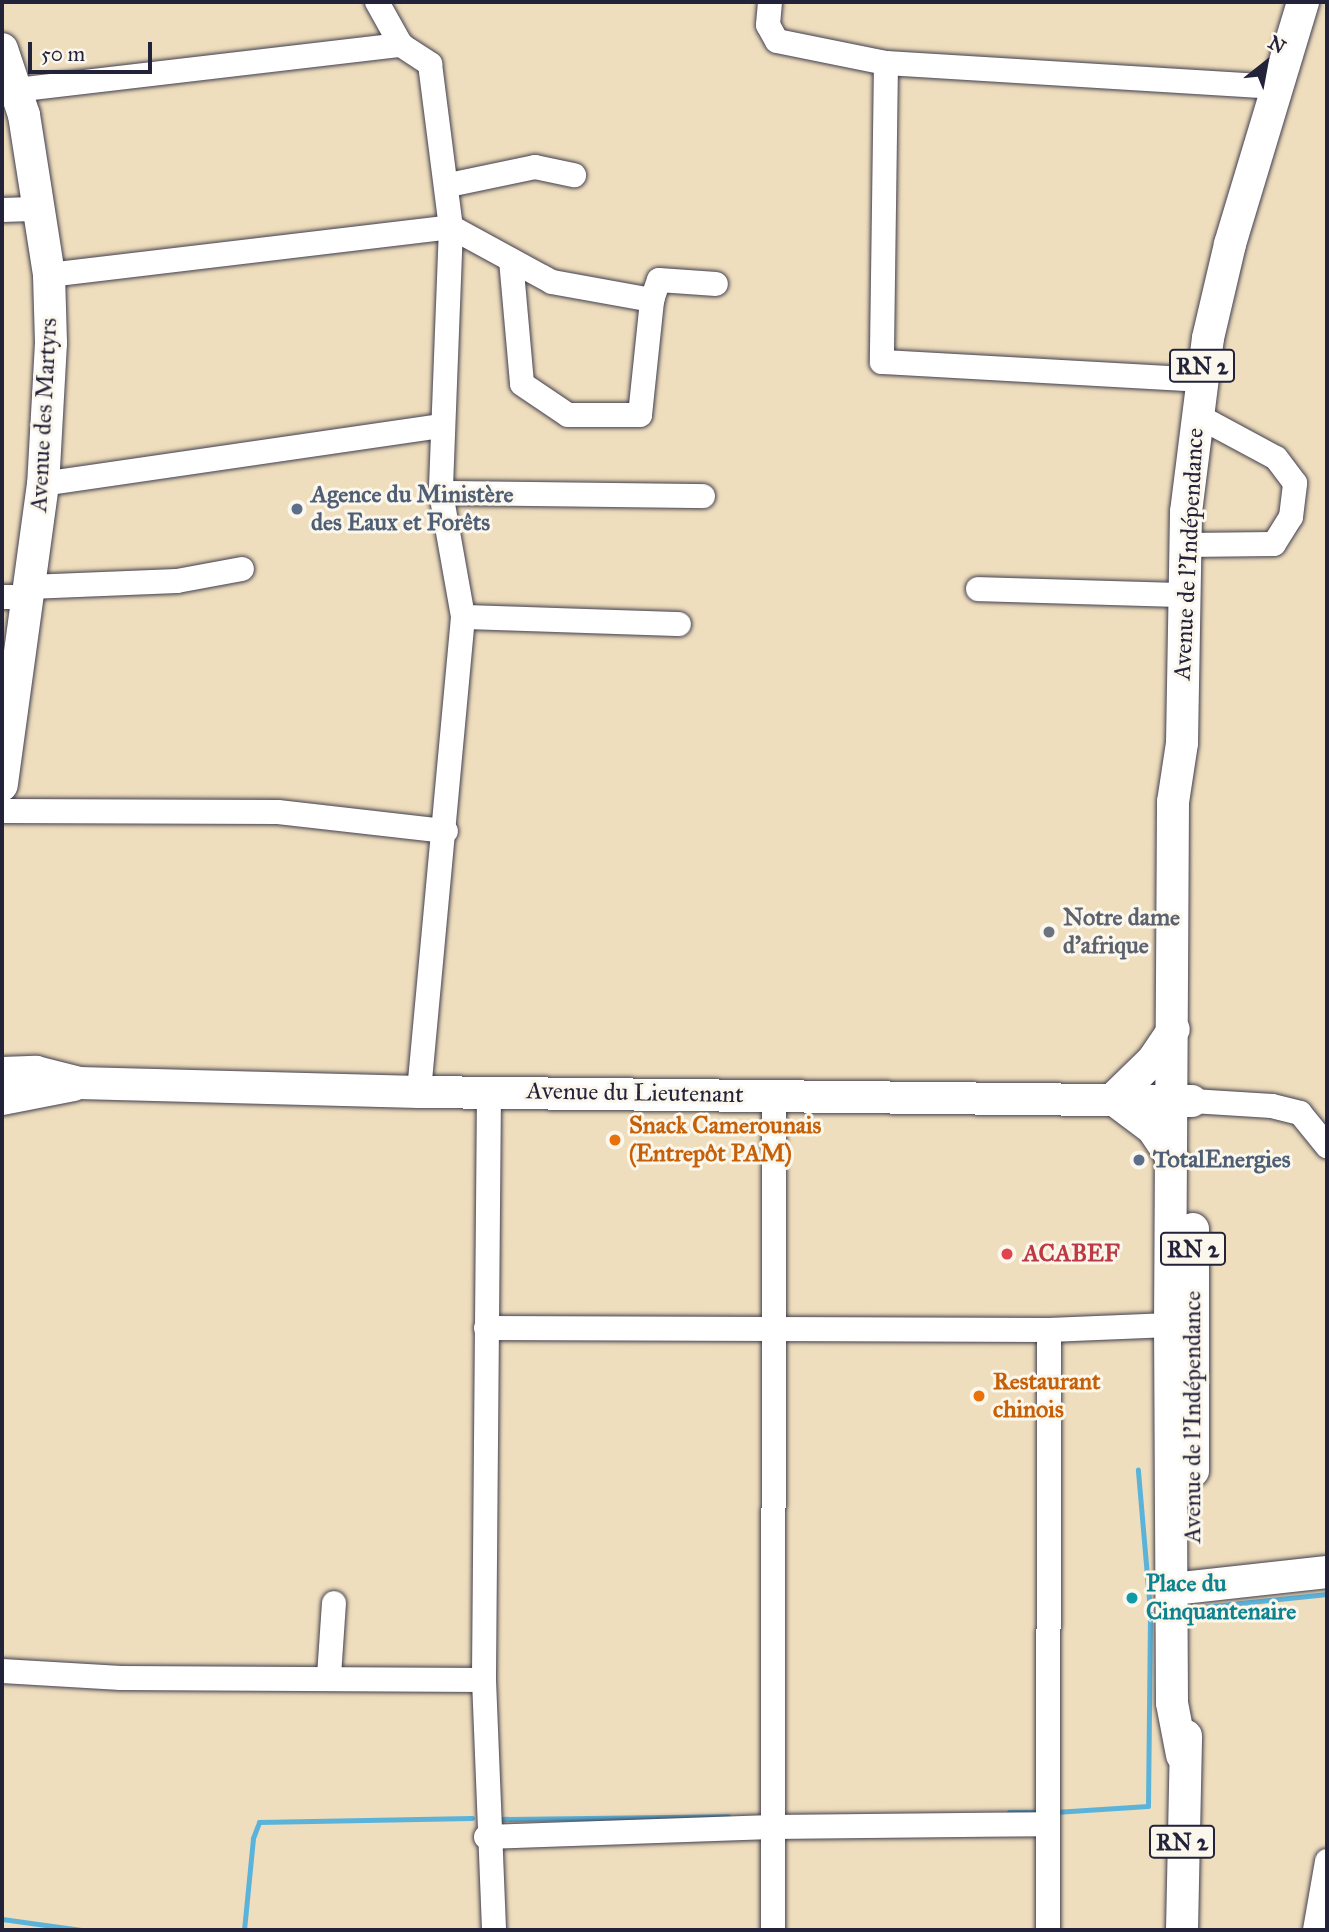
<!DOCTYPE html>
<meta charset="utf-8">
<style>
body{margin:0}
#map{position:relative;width:1329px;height:1932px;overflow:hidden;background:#efdebd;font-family:"IM FELL Great Primer",serif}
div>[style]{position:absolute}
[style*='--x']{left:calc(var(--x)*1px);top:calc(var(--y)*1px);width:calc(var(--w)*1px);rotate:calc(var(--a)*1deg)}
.stream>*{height:5px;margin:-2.5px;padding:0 2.5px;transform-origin:2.5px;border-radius:2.5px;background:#5cb3d9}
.roads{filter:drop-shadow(0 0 2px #413e4e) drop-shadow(0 0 2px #413e4e)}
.minor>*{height:24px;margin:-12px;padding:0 12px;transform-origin:12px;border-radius:12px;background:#fff}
.major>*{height:32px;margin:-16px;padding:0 16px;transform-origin:16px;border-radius:16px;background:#fff}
.dots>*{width:19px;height:19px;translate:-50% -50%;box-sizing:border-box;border:4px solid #fbf7ec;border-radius:50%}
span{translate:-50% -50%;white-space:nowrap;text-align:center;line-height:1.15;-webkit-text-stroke:6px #fbf7ec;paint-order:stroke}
.shield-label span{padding:2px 5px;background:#fbf7ec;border:2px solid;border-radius:5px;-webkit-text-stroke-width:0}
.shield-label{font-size:23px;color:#22223b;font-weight:700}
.street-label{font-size:24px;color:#22223b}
.service-label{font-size:24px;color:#4e5e75;font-weight:700}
.left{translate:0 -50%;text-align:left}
.worship-label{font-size:24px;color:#5b616d;font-weight:700}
.food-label{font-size:24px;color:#c56008;font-weight:700}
.health-label{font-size:24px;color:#be3a42;font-weight:700}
.culture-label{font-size:24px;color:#0d838f;font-weight:700}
.frame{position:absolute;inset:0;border:4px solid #22223b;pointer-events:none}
.north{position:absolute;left:1231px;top:28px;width:70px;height:70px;-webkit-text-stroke:5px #fbf7ec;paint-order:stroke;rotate:31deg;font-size:19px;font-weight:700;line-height:28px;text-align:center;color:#22223b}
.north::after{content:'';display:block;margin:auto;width:24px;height:32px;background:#22223b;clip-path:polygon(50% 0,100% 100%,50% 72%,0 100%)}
.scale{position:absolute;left:28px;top:42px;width:124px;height:32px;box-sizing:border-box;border:4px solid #22223b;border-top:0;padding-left:9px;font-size:21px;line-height:24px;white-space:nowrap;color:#22223b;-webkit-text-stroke:5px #fbf7ec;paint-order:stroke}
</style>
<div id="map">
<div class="stream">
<div style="--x:1203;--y:1607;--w:125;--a:-6"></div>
<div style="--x:1009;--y:1812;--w:32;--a:0"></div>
<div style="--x:1055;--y:1812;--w:93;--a:-3.7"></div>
<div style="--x:1148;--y:1806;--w:195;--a:-89.4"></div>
<div style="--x:1150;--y:1611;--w:142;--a:-94.9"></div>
<div style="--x:498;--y:1819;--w:230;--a:-0.7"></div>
<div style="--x:2;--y:1919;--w:80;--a:7.9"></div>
<div style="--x:244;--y:1930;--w:92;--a:-84.4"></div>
<div style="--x:253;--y:1838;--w:17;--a:-69"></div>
<div style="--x:259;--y:1822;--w:213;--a:-1.1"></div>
</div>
<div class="roads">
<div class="minor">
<div style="--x:377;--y:2;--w:49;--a:60.8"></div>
<div style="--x:401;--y:45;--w:35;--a:33"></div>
<div style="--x:430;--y:64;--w:164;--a:82.7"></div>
<div style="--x:451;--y:227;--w:266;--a:92.2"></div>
<div style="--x:441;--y:493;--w:126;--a:79.9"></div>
<div style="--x:463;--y:617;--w:477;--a:95.3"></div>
<div style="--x:770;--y:2;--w:23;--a:95"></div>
<div style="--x:768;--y:25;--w:18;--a:61"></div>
<div style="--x:777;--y:41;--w:111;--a:11.4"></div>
<div style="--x:886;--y:63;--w:392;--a:3.5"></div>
<div style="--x:886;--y:63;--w:299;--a:90.8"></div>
<div style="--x:882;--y:362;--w:319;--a:3.2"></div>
<div style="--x:16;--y:90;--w:388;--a:-6.7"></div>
<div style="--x:449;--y:185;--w:88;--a:-11.8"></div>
<div style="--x:535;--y:167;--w:40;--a:12"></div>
<div style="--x:2;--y:210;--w:38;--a:-2"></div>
<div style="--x:511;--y:260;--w:124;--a:84.9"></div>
<div style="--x:522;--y:384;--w:55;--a:34"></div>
<div style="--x:568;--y:415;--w:72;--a:0"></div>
<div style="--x:640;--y:415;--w:116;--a:-84"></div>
<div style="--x:652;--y:300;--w:21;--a:-71"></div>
<div style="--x:659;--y:280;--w:57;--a:4"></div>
<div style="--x:49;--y:275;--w:405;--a:-6.8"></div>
<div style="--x:451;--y:227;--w:115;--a:28.6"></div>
<div style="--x:552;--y:282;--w:102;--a:10.2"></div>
<div style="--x:43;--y:484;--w:403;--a:-8.3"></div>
<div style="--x:441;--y:493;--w:262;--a:0.7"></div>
<div style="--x:1186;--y:545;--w:88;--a:-0.7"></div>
<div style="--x:1274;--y:544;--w:32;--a:-58"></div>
<div style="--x:1291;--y:517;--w:34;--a:-83"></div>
<div style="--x:1295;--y:483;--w:31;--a:-127"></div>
<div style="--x:1276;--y:458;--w:91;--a:-151.7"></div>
<div style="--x:29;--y:587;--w:148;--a:-2.3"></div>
<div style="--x:177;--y:581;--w:66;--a:-10.5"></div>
<div style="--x:978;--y:589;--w:206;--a:1.7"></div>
<div style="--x:2;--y:597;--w:25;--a:0"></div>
<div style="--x:463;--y:617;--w:216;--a:1.9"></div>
<div style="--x:2;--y:811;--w:276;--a:0.2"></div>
<div style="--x:278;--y:812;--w:169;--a:6.5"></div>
<div style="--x:489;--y:1091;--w:589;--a:90.49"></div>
<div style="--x:484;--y:1680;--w:250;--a:87.7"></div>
<div style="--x:1192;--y:1101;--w:80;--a:3.6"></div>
<div style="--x:1272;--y:1106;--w:29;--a:14"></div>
<div style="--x:1300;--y:1113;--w:43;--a:50.7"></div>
<div style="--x:486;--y:1328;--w:563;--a:0.2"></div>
<div style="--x:1049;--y:1330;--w:121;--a:-2.4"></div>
<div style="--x:2;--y:1671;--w:119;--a:3.4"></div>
<div style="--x:121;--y:1678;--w:363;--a:0.3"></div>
<div style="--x:329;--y:1676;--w:73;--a:-86.1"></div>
<div style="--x:486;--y:1837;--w:286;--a:-2"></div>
<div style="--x:772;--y:1827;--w:274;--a:-0.6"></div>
<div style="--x:773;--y:1930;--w:835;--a:-89.93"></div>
<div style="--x:1048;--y:1930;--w:600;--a:-89.9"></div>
<div style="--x:1315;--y:1930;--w:70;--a:-80.1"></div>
</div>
<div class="major">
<div style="--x:2;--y:49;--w:70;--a:71.6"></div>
<div style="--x:24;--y:115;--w:162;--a:81.1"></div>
<div style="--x:49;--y:275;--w:68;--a:88.3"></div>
<div style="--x:51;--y:343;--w:141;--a:93.2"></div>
<div style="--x:43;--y:484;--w:304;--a:97.8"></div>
<div style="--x:2;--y:1073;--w:34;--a:-2"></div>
<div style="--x:36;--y:1072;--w:44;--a:14.3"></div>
<div style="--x:79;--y:1083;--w:340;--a:1.5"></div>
<div style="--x:419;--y:1092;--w:773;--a:0.67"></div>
<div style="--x:2;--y:1099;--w:73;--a:-11"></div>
<div style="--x:1173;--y:1159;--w:36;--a:-124"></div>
<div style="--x:1153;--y:1129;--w:50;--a:-143.1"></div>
<div style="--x:1113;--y:1099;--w:56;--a:-44.3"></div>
<div style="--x:1153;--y:1060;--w:37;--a:-56"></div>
<div style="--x:1193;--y:1229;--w:242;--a:90"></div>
<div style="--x:1173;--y:1589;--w:155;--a:-6.3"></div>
<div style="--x:1182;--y:1755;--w:53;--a:-100.9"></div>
<div style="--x:1172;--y:1703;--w:378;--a:-90.3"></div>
<div style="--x:1170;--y:1325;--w:523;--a:-89.67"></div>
<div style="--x:1173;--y:802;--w:60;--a:-81.3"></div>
<div style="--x:1182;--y:743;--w:231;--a:-89"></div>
<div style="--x:1186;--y:512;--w:175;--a:-82.8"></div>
<div style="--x:1208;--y:338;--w:97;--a:-76.8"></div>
<div style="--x:1230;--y:244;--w:253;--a:-73.2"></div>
<div style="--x:1182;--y:1930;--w:194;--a:-88.8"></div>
</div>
</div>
<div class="dots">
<div style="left:297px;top:509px;background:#5c6f8a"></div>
<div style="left:1049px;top:932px;background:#6b7280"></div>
<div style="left:615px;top:1140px;background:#e8710a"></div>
<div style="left:1139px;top:1160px;background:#5c6f8a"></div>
<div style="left:1007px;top:1254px;background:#e0444e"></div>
<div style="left:979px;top:1396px;background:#e8710a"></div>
<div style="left:1132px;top:1598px;background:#0f9aa8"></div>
</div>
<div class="shield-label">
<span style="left:1202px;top:366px">RN 2</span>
<span style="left:1193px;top:1249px">RN 2</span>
<span style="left:1182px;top:1842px">RN 2</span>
</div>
<div class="street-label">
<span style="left:44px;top:415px;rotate:-87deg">Avenue des Martyrs</span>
<span style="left:1189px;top:554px;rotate:-87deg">Avenue de l'Indépendance</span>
<span style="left:635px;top:1093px;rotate:1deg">Avenue du Lieutenant</span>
<span style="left:1193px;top:1417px;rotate:-90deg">Avenue de l'Indépendance</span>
</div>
<div class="service-label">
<span class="left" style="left:311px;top:509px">Agence du Ministère<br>des Eaux et Forêts</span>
<span class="left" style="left:1153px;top:1160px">TotalEnergies</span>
</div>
<div class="worship-label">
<span class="left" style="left:1063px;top:932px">Notre dame<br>d'afrique</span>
</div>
<div class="food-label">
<span class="left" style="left:629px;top:1140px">Snack Camerounais<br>(Entrepôt PAM)</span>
<span class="left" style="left:993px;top:1396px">Restaurant<br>chinois</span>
</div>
<div class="health-label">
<span class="left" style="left:1023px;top:1254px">ACABEF</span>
</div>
<div class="culture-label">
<span class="left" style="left:1146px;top:1598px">Place du<br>Cinquantenaire</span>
</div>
<div class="frame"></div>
<div class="north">N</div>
<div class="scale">50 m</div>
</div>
